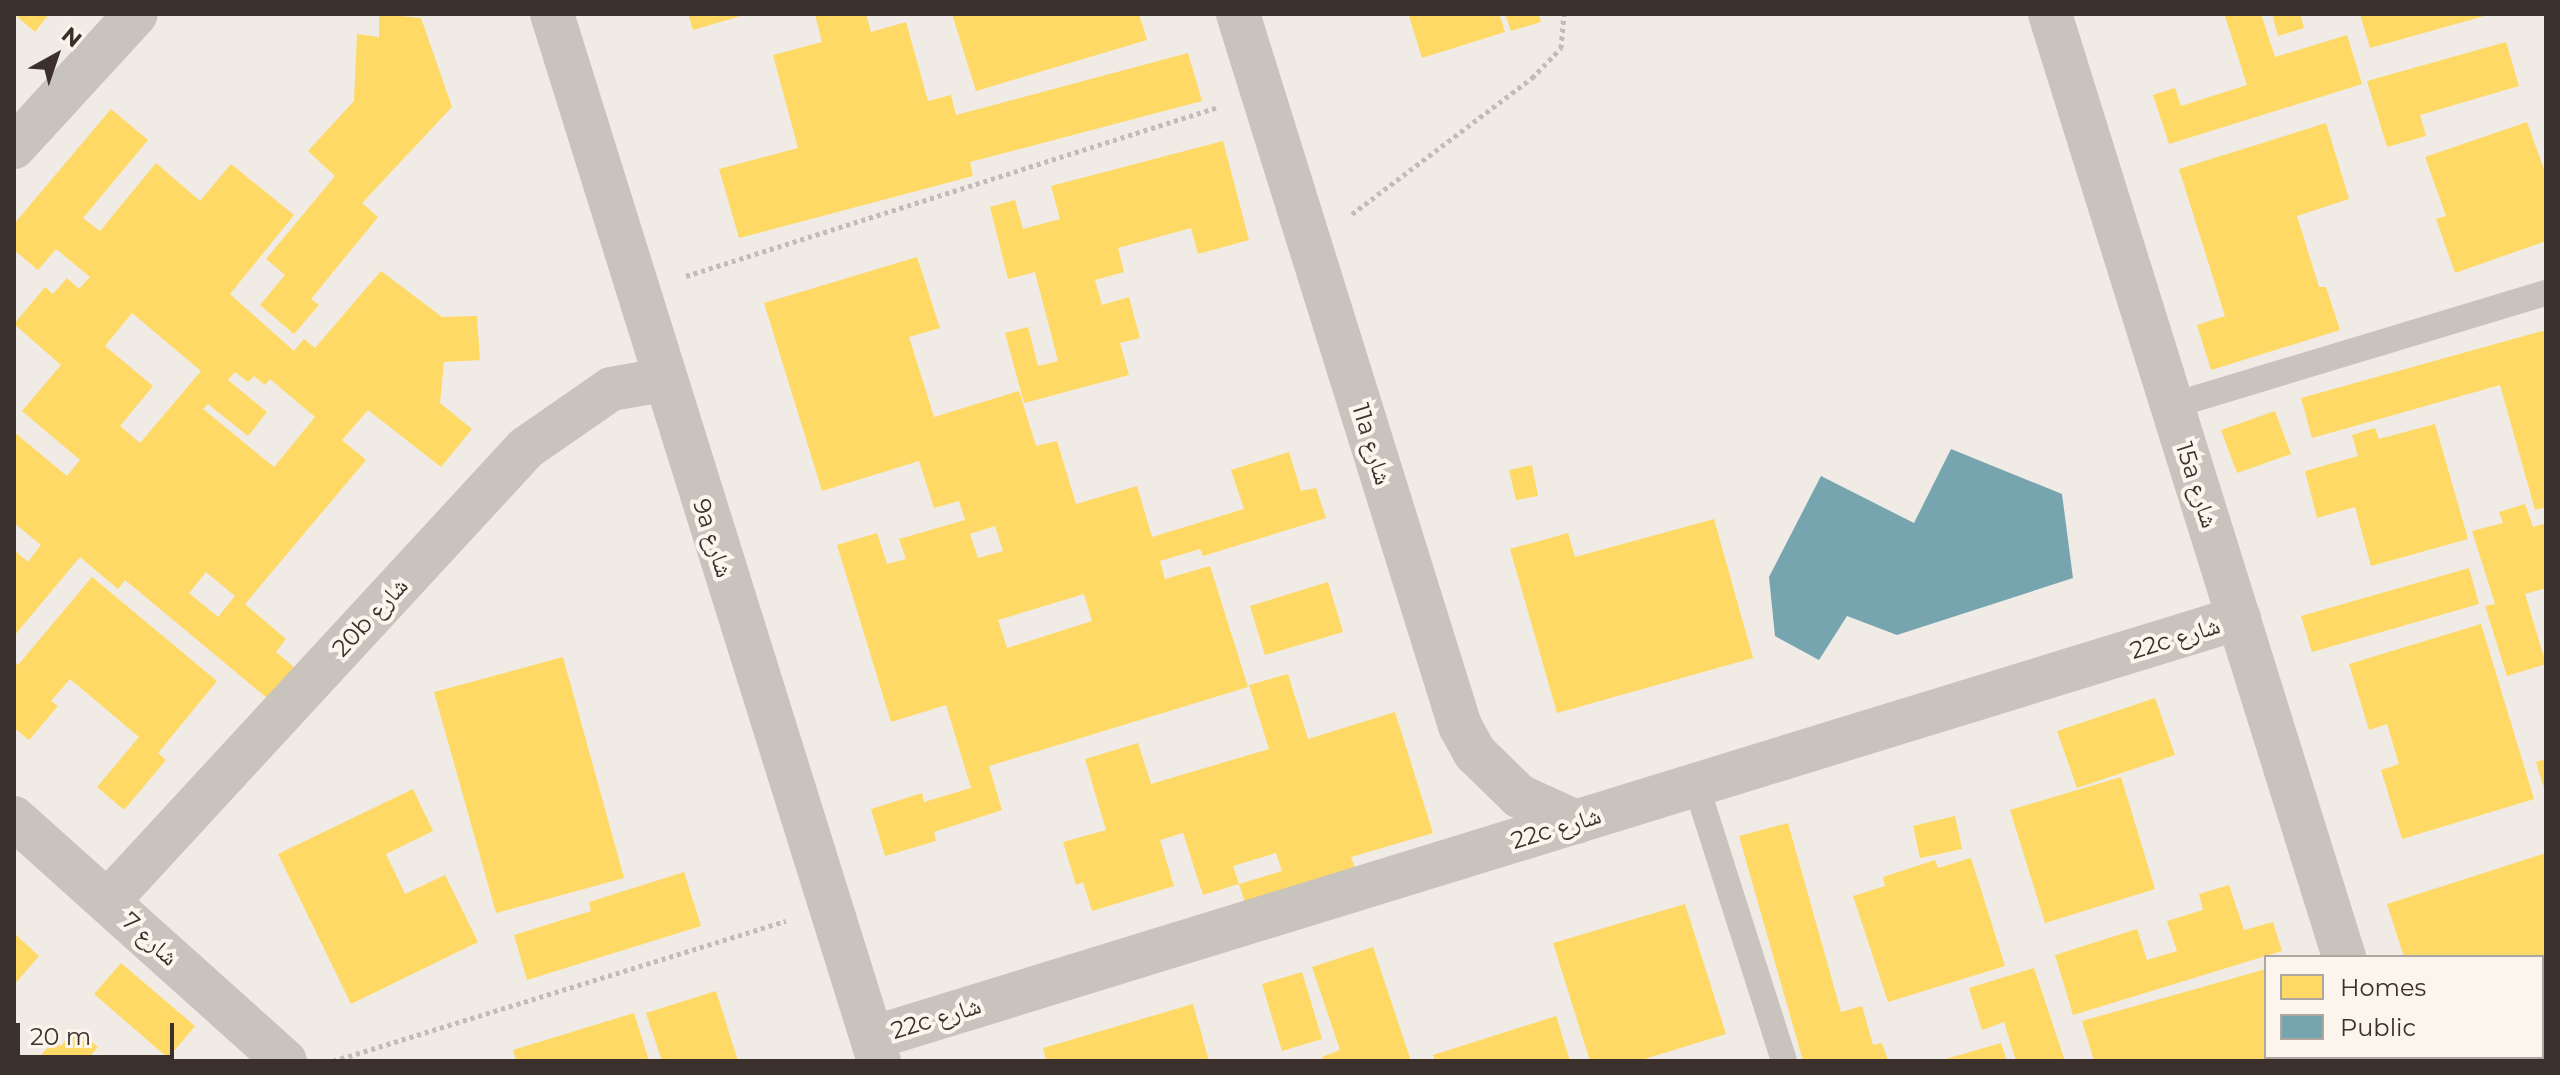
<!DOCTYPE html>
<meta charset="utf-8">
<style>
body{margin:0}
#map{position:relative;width:2560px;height:1075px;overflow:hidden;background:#f0ebe5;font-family:Montserrat,"Noto Naskh Arabic",sans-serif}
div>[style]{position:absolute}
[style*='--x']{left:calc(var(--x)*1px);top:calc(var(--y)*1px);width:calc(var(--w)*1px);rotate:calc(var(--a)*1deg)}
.homes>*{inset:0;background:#ffd966}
.public>*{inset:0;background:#76a5af}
.path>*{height:5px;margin-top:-2.5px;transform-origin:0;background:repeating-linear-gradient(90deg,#c2bbb6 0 4px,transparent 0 8px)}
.service>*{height:26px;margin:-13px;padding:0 13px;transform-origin:13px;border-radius:13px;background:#c9c3be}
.minor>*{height:44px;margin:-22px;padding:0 22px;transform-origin:22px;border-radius:22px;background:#c9c3be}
span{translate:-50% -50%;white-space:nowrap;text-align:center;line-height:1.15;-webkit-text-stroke:8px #fbf5ee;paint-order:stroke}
.street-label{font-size:24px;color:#3b302b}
.frame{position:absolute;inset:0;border:16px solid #3b302b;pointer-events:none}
.legend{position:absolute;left:2264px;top:955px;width:280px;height:104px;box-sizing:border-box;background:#fbf5ee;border:2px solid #aea6a0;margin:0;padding:10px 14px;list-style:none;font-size:24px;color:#3b302b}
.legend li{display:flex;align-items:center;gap:16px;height:40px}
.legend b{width:40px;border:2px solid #aea6a0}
.north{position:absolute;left:16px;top:16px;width:80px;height:80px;-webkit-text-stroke:6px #fbf5ee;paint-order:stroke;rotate:40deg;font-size:22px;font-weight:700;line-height:32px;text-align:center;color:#3b302b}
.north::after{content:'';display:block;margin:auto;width:28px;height:36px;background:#3b302b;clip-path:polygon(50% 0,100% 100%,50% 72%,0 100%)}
.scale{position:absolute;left:16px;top:1023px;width:158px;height:36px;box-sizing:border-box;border:4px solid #3b302b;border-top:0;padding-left:10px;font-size:24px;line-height:28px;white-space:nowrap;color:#3b302b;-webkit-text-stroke:6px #fbf5ee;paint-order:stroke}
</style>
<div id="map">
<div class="homes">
<div style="clip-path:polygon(14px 14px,49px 14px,35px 32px)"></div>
<div style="clip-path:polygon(379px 14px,421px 18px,452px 107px,362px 203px,378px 217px,311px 299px,319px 305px,294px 334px,260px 305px,285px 275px,266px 259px,335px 176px,308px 151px,354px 101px,357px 34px,379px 37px)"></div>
<div style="clip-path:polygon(688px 14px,744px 14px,744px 15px,693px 30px)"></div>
<div style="clip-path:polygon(866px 14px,871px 32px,906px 22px,928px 101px,951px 95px,956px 115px,1188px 53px,1202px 101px,970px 162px,973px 176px,739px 238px,719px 169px,798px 148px,773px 55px,822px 42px,815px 15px)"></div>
<div style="clip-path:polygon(952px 14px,1139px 14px,1147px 40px,976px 91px)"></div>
<div style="clip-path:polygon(1415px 14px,1499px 14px,1505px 32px,1422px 58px,1409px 16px)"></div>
<div style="clip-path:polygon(1505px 14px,1539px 14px,1541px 22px,1511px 31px)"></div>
<div style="clip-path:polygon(2231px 14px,2261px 14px,2275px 57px,2347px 35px,2362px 84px,2169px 144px,2153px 95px,2175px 88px,2181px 106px,2247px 85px,2225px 16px)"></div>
<div style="clip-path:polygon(2272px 14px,2300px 14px,2304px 28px,2278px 36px)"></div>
<div style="clip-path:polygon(2360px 14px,2487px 14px,2488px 15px,2370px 48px)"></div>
<div style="clip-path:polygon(2506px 42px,2519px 86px,2420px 115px,2426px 136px,2387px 147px,2367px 81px)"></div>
<div style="clip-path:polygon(evenodd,111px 109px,148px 140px,83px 218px,100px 231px,156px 163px,200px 201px,231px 164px,294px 215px,230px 294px,294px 351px,304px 339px,315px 348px,381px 271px,442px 317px,477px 316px,480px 360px,444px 362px,440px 403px,472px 429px,441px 467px,368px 410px,342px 440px,366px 460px,245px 604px,286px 639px,276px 652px,295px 668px,268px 699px,125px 580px,118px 589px,80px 557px,14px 636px,14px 550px,28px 562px,41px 545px,14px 523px,14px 432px,67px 476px,80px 460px,22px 411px,61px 365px,14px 324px,45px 287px,53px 294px,67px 278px,79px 289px,90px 277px,56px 249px,38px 270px,14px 250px,14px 224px,111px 109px,132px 313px,201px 371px,140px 443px,120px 426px,153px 386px,105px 346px,132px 313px,111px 109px,235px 372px,248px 382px,254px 376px,265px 385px,270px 379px,315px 417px,274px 467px,203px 409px,208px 404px,248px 436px,267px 412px,228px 380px,235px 372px,111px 109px,206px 572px,235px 596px,218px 617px,189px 593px,206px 572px)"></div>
<div style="clip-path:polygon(2527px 122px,2546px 175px,2546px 241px,2455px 273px,2436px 219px,2446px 216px,2425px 157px)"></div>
<div style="clip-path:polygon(2326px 123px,2349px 199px,2297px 216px,2319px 287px,2326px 287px,2340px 330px,2211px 370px,2197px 325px,2225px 316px,2179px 169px)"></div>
<div style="clip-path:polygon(1223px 141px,1249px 240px,1198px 254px,1191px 228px,1118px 248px,1124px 272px,1095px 280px,1102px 305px,1129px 297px,1140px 338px,1120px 343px,1129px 375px,1024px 403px,1005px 333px,1028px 327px,1038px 366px,1058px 361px,1035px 272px,1008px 279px,990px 207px,1015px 200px,1023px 229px,1060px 219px,1051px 186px)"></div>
<div style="clip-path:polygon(evenodd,917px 257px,940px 328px,909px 337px,934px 417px,1019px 391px,1036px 446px,1057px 441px,1076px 504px,1137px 486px,1152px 537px,1244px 509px,1231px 470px,1289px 452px,1301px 491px,1316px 488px,1326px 518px,1203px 556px,1200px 549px,1160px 561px,1165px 579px,1210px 566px,1248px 687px,989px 766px,1002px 810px,934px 832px,936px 841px,885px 856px,871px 809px,922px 793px,924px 802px,971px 788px,946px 705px,891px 722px,837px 545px,877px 533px,887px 564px,906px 559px,899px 539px,965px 520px,959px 501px,934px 508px,919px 461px,822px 491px,764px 303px,917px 257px,995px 526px,1003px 551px,978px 558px,970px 534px,995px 526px,917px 257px,1084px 594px,1092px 621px,1007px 648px,998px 620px,1084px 594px)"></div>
<div style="clip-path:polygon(2546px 330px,2546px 507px,2535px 510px,2500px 385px,2312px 438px,2301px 398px)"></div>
<div style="clip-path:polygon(2275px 411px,2291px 454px,2237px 473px,2221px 430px)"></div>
<div style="clip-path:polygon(2435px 424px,2468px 539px,2371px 566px,2355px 507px,2317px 518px,2305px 471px,2358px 456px,2352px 435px,2375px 428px,2379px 439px)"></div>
<div style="clip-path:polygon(1532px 465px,1538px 496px,1516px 500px,1509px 470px)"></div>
<div style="clip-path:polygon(2525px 504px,2533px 527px,2546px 523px,2546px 588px,2525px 594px,2546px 664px,2507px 676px,2485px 606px,2495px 604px,2472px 531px,2503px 523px,2499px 512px)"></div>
<div style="clip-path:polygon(1714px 519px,1753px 658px,1557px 713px,1510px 549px,1568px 533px,1575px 557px)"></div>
<div style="clip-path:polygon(2469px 568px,2479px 604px,2312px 652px,2301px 616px)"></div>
<div style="clip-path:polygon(92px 577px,217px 681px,158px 753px,166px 760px,124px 810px,97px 787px,139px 737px,70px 679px,51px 701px,58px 706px,29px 740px,14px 728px,14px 661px,18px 665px)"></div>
<div style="clip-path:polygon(1328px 582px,1343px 632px,1265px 655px,1250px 606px)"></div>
<div style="clip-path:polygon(2481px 624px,2534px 799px,2402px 839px,2381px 770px,2399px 764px,2387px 724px,2369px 730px,2349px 664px)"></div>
<div style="clip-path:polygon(563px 657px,624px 878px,496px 913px,434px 692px)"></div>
<div style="clip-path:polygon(1288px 674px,1308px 739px,1395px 712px,1433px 833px,1351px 857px,1358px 876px,1247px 909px,1239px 884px,1282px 871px,1276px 853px,1233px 866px,1239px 884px,1203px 895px,1183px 833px,1160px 840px,1174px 886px,1092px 911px,1083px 882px,1076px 885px,1063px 842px,1106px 830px,1085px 759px,1138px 743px,1151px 784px,1269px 749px,1249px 685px)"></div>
<div style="clip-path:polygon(2155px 698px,2175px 755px,2077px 788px,2057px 731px)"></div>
<div style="clip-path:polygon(2546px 759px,2546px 792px,2545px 792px,2536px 762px)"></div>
<div style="clip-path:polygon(2121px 777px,2155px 889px,2045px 923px,2010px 810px)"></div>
<div style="clip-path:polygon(413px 789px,433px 831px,386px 854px,405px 894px,445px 875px,478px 942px,351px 1004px,278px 854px)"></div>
<div style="clip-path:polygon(1955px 816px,1962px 849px,1920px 858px,1913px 826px)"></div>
<div style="clip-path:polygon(1788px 823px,1841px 1012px,1862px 1006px,1873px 1045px,1882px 1043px,1888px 1061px,1803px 1061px,1739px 836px)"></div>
<div style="clip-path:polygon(2546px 853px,2546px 989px,2542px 990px,2542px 957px,2404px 957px,2387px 904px)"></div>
<div style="clip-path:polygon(1971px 858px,2005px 966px,1888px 1002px,1853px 896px,1885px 886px,1883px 877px,1935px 860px,1938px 868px)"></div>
<div style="clip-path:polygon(684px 872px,701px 926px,527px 980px,514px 935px,591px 911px,589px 902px)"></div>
<div style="clip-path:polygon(2229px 885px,2244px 930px,2273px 922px,2282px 951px,2073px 1015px,2055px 955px,2137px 929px,2147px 960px,2177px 951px,2167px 921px,2203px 910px,2199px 894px)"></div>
<div style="clip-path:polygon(1685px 904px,1726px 1034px,1638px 1061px,1590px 1061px,1553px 943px)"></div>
<div style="clip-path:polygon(14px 933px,39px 956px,14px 985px)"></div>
<div style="clip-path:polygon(1373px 947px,1411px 1061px,1323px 1061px,1322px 1057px,1340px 1050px,1312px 967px)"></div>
<div style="clip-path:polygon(121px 963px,195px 1026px,168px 1058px,94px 994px)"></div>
<div style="clip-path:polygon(2034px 968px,2065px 1061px,2016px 1061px,2004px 1022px,1982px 1030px,1969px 988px)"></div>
<div style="clip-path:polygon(2266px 969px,2266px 1057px,2298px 1061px,2094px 1061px,2082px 1021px)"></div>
<div style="clip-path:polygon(1302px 972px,1322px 1039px,1282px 1051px,1262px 984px)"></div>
<div style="clip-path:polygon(716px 991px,738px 1061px,662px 1061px,646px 1013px)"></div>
<div style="clip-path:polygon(1193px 1004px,1209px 1061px,1046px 1061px,1043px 1048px)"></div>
<div style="clip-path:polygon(634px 1013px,649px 1061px,516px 1061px,513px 1050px)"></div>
<div style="clip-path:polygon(1556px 1016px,1570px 1061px,1435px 1061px,1433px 1055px)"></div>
<div style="clip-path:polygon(75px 1028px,98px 1047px,86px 1061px,36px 1061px,54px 1040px,61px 1046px)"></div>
<div style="clip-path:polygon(2546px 1034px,2546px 1061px,2487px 1061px,2486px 1057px,2542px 1057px)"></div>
<div style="clip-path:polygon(2001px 1043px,2007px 1061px,1942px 1061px,1942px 1060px)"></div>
</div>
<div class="public">
<div style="clip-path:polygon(1951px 449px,2062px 494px,2073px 578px,1897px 635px,1847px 616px,1819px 660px,1775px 636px,1769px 577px,1821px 476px,1914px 523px)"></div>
</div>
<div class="path">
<div style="--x:1352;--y:214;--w:226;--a:-37.1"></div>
<div style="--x:1532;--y:78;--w:42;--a:-46"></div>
<div style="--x:1561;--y:48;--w:34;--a:-85"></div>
<div style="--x:686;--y:276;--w:558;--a:-17.62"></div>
<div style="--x:333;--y:1061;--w:474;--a:-17.2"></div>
</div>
<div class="service">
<div style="--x:2171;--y:406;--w:392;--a:-16.8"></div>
<div style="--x:1696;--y:785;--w:290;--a:72.3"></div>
</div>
<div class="minor">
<div style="--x:552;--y:14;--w:1097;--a:72.66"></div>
<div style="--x:1238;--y:14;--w:746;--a:72.68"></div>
<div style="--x:1460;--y:726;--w:31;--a:61"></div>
<div style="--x:1475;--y:753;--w:62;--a:44.3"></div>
<div style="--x:1519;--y:796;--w:63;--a:24.5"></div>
<div style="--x:2050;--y:14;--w:988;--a:72.68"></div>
<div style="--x:14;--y:147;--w:180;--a:-47.5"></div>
<div style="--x:14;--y:818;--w:364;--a:41.9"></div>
<div style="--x:108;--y:901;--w:616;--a:-47.3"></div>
<div style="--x:526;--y:448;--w:103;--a:-34.8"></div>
<div style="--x:611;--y:389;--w:52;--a:-10"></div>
<div style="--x:872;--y:1038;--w:1430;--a:-17.08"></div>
<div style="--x:2375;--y:1057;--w:4;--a:76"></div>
</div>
<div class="street-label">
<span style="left:1372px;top:444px;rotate:73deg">11a شارع</span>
<span style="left:2197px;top:485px;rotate:72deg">15a شارع</span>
<span style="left:713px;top:538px;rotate:72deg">9a شارع</span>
<span style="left:370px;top:617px;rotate:-47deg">20b شارع</span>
<span style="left:2175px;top:638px;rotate:-17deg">22c شارع</span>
<span style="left:1556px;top:828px;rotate:-17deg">22c شارع</span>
<span style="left:150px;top:939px;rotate:42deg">شارع 7</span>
<span style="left:936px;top:1018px;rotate:-17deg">22c شارع</span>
</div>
<div class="frame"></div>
<ul class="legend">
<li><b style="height:22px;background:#ffd966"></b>Homes</li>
<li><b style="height:22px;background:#76a5af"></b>Public</li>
</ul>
<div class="north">N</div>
<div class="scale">20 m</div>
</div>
